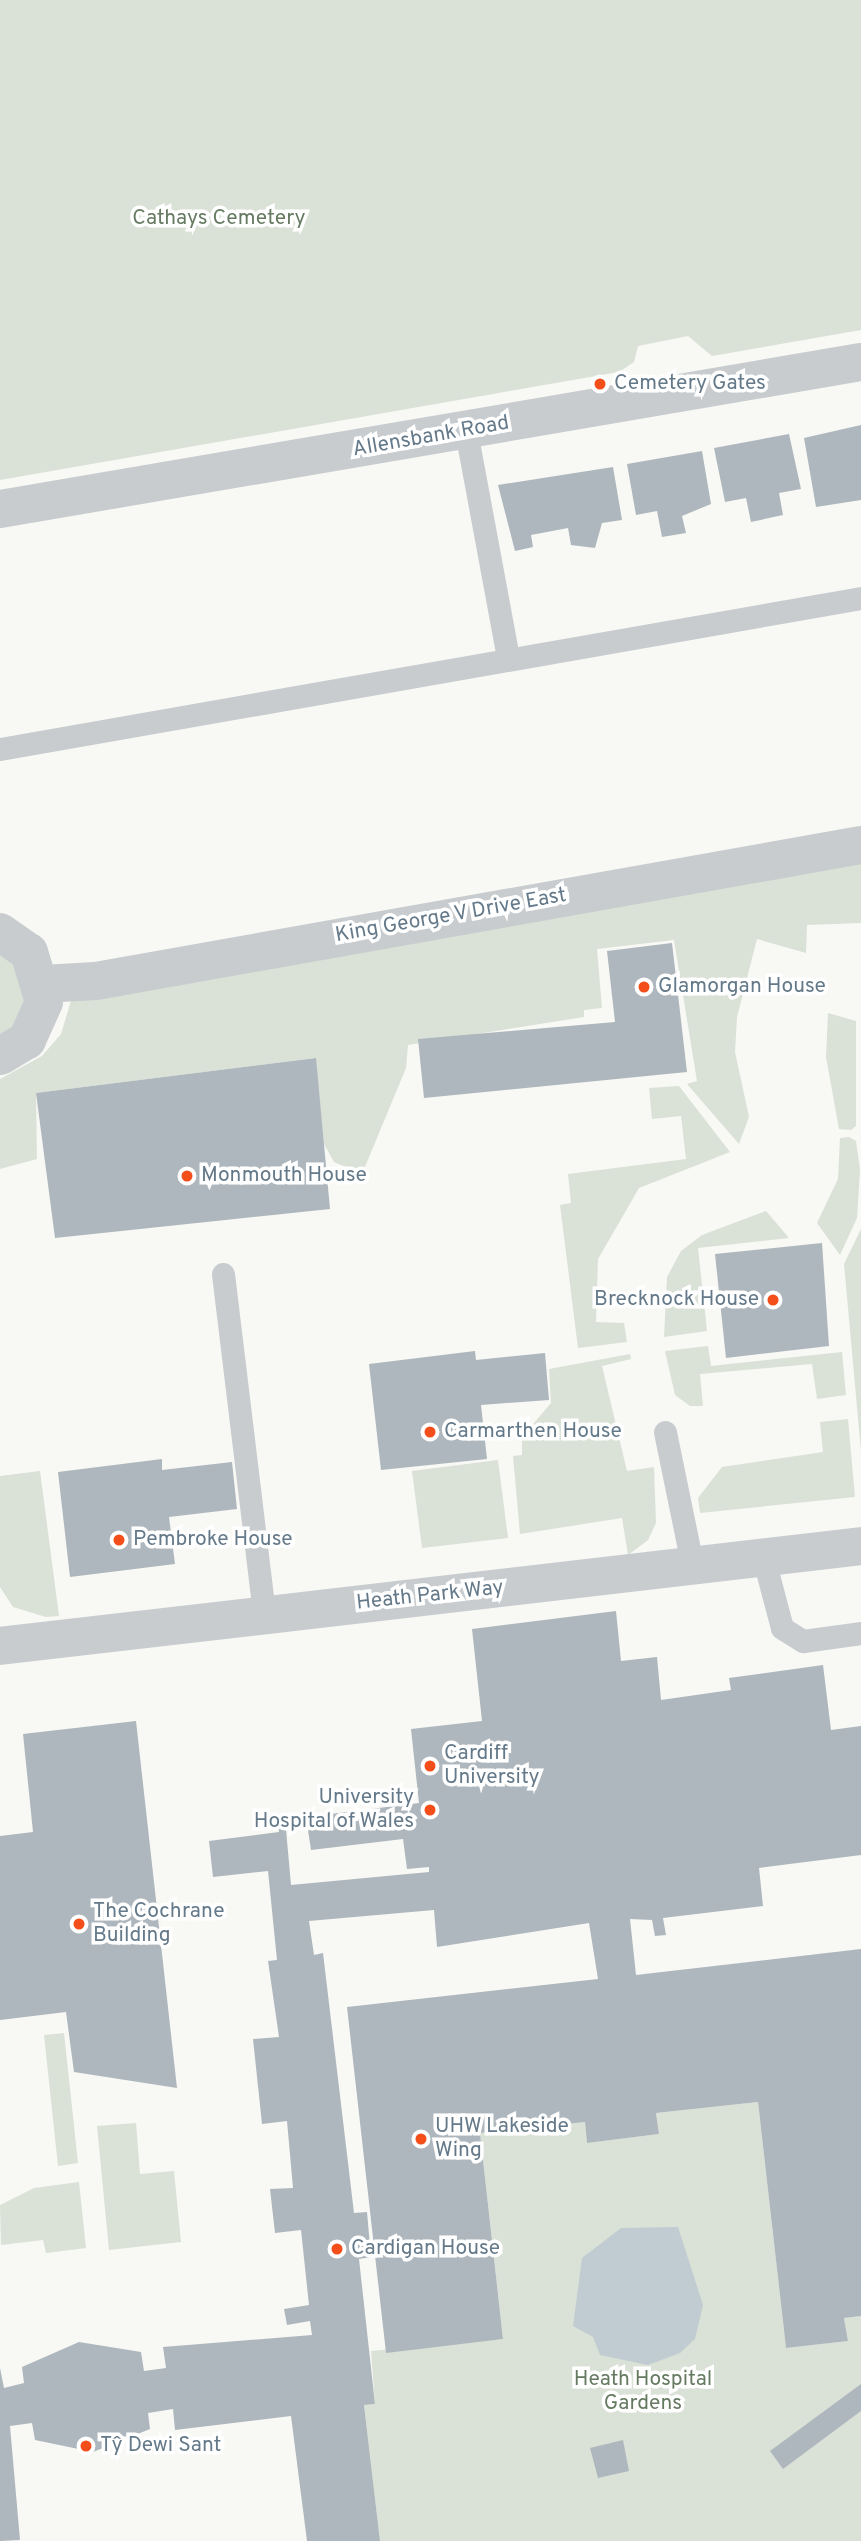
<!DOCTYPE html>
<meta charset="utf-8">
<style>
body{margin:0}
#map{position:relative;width:861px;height:2541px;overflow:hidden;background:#f8f8f5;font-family:Overpass,sans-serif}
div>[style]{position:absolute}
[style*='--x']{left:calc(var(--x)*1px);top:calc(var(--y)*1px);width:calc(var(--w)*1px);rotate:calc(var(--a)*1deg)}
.green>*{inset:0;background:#dae1d6}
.water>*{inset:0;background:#c1ccd2}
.building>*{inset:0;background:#aeb7bd}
.service>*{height:23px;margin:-11.5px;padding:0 11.5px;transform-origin:11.5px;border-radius:11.5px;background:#c8cccf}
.minor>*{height:38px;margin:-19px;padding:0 19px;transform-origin:19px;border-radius:19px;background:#c8cccf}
.tertiary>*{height:38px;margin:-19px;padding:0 19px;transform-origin:19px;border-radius:19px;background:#c8cccf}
.dots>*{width:19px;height:19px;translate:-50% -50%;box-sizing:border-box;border:4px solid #fff;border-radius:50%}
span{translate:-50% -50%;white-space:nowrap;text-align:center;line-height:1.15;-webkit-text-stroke:7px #fff;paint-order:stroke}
.park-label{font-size:21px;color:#657a60}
.poi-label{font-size:21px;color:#647989}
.left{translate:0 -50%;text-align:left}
.right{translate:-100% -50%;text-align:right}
.street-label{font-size:21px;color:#647989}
</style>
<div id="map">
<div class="green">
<div style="clip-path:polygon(0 0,861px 0,861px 330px,712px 356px,688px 336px,638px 346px,634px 362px,619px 372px,0 480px)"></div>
<div style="clip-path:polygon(861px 858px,861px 923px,807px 925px,806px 953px,757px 939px,737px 1017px,735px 1052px,749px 1117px,739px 1144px,687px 1084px,697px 1081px,674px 940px,597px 949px,602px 1008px,584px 1010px,584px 1017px,408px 1045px,406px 1068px,362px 1174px,334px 1162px,324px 1144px,315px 1058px,36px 1093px,37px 1159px,0 1169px,0 1079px,42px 1056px,61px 1034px,73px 994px)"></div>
<div style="clip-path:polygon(0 949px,25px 977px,25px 1012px,0 1041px)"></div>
<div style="clip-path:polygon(828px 1013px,856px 1021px,856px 1126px,851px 1130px,839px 1129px,826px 1057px)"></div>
<div style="clip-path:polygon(679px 1086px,730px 1152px,639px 1188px,598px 1259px,596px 1322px,624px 1323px,627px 1342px,578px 1348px,560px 1205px,571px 1203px,568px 1174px,686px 1159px,681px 1116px,652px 1119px,649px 1088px)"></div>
<div style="clip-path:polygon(849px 1137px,856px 1141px,860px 1170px,857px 1218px,840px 1255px,817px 1223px,838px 1179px,840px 1138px)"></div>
<div style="clip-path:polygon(766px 1211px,789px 1238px,698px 1248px,707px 1331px,664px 1337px,667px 1277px,681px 1251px,702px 1235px)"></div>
<div style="clip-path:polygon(861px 1229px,861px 1451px,844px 1264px)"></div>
<div style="clip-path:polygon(708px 1346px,711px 1366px,842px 1352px,846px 1395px,817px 1399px,812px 1364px,700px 1374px,703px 1406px,690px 1406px,675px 1395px,665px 1351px)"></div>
<div style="clip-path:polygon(630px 1354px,631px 1359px,602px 1366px,627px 1471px,654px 1467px,656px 1523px,648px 1540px,628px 1555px,622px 1518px,520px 1534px,513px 1456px,522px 1455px,522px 1437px,551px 1403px,549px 1369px)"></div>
<div style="clip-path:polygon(848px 1419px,855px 1497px,700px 1513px,698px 1498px,722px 1467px,823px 1452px,820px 1422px)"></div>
<div style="clip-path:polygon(498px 1460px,508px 1538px,422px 1548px,412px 1471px)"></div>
<div style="clip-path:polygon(40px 1471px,59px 1616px,46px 1617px,13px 1607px,0 1587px,0 1476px)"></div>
<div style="clip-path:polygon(64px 2033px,78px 2163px,58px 2166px,44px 2035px)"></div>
<div style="clip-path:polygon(758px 2102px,786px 2348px,848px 2341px,844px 2318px,861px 2316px,861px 2541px,380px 2541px,364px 2405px,375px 2404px,371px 2351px,503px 2339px,480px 2133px,585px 2122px,587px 2143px,659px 2134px,656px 2113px)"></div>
<div style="clip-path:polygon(136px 2123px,140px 2174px,174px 2171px,181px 2242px,109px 2250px,97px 2126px)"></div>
<div style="clip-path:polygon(79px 2182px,86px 2248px,46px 2253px,43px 2240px,1px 2245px,0 2205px,34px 2188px)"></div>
</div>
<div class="water">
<div style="clip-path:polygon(678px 2227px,703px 2305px,695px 2339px,680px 2353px,648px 2365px,600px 2355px,593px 2337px,573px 2326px,582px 2258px,621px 2228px)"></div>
</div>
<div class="building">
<div style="clip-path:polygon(861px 425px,861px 500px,816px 507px,804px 438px)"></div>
<div style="clip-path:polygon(789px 434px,801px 489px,779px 493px,783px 515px,751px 522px,746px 498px,725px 502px,714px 448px)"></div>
<div style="clip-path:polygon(702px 451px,711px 504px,682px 516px,686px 533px,662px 537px,657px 511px,636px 515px,627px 464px)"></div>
<div style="clip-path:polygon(613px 467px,622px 520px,602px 523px,595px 548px,571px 545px,568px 528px,531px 535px,533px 547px,515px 551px,498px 485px)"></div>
<div style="clip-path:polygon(672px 943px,687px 1072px,424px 1098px,418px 1039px,615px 1022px,607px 951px)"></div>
<div style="clip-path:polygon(316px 1058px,330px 1209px,55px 1238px,36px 1093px)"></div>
<div style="clip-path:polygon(822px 1243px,829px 1346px,726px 1358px,715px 1254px)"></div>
<div style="clip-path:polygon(475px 1351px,476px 1360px,545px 1353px,549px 1400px,481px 1405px,487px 1459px,381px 1470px,369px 1364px)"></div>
<div style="clip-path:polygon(162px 1459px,162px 1470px,232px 1462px,237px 1509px,169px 1517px,175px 1564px,70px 1577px,58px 1472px)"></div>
<div style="clip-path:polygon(616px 1611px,621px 1661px,657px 1657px,661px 1700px,731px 1690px,729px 1678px,823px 1665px,831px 1730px,861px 1726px,861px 1855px,759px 1868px,763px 1906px,663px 1918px,666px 1935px,655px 1936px,652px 1920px,630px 1919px,636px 1975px,861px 1949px,861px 2316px,844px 2318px,848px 2341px,786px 2348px,758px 2102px,656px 2113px,659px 2134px,587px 2143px,585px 2122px,480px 2133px,503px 2339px,386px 2353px,347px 2007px,598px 1979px,589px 1923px,437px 1947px,434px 1910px,309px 1921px,314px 1955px,323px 1953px,354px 2213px,367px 2212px,371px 2257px,359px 2259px,375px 2404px,364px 2405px,380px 2541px,307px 2541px,291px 2416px,175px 2430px,173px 2409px,148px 2413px,150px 2429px,93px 2452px,35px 2440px,32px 2423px,10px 2426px,20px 2540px,0 2541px,0 2368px,4px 2388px,24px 2383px,22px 2367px,79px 2342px,141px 2352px,144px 2371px,166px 2368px,163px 2347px,312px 2335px,310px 2321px,287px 2325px,284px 2309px,309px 2305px,301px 2230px,275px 2233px,270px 2189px,293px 2188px,287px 2121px,262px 2124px,253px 2039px,279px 2037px,268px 1961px,277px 1960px,268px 1871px,213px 1877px,209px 1841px,279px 1832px,278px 1819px,285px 1818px,291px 1885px,429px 1872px,429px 1867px,407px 1869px,403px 1839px,311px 1850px,306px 1817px,419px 1803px,411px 1729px,482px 1721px,472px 1629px)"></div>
<div style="clip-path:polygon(136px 1721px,177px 2088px,74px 2072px,66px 2012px,0 2020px,0 1836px,33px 1832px,23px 1734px)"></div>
<div style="clip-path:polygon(861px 2384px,861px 2411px,783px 2469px,770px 2451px)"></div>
<div style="clip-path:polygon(623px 2440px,629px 2471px,598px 2478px,590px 2448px)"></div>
</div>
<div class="service">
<div style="--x:466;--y:431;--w:231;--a:79.5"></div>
<div style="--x:0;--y:749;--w:874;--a:-9.95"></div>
<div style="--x:223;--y:1274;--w:343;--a:83.1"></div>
<div style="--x:665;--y:1432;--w:135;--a:78.4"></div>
<div style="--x:763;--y:1556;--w:74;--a:75.2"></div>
<div style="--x:782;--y:1628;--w:25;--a:32"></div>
<div style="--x:803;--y:1641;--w:59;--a:-7.9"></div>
</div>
<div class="minor">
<div style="--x:0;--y:932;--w:35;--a:35"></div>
<div style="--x:29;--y:952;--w:52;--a:73.3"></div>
<div style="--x:44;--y:1002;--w:42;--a:114.1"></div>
<div style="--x:27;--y:1040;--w:31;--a:149"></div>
<div style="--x:42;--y:984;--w:54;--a:-3.2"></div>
<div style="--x:96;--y:981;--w:777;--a:-10.08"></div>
<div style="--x:0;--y:1646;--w:867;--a:-6.62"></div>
</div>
<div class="tertiary">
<div style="--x:0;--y:509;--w:873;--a:-9.69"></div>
</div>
<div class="dots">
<div style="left:600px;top:384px;background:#f44e1a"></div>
<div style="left:644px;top:987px;background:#f44e1a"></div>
<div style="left:187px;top:1176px;background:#f44e1a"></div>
<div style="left:773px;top:1300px;background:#f44e1a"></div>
<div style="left:430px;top:1432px;background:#f44e1a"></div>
<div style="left:119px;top:1540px;background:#f44e1a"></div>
<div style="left:430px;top:1766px;background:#f44e1a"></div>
<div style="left:430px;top:1810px;background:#f44e1a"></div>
<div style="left:79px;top:1924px;background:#f44e1a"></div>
<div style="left:421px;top:2139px;background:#f44e1a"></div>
<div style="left:337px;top:2249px;background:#f44e1a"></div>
<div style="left:86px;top:2446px;background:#f44e1a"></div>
</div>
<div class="park-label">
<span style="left:219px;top:219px">Cathays Cemetery</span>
<span style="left:643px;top:2392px">Heath Hospital<br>Gardens</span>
</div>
<div class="poi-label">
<span class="left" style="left:614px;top:384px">Cemetery Gates</span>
<span class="left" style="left:658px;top:987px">Glamorgan House</span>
<span class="left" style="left:201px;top:1176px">Monmouth House</span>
<span class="right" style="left:759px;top:1300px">Brecknock House</span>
<span class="left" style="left:444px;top:1432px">Carmarthen House</span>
<span class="left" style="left:133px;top:1540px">Pembroke House</span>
<span class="left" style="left:444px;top:1766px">Cardiff<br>University</span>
<span class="right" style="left:414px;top:1810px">University<br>Hospital of Wales</span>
<span class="left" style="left:93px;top:1924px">The Cochrane<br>Building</span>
<span class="left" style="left:435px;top:2139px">UHW Lakeside<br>Wing</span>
<span class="left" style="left:351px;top:2249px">Cardigan House</span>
<span class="left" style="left:100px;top:2446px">Tŷ Dewi Sant</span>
</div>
<div class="street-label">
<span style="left:431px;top:437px;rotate:-10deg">Allensbank Road</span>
<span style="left:451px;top:916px;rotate:-10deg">King George V Drive East</span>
<span style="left:430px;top:1596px;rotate:-6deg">Heath Park Way</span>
</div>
</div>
